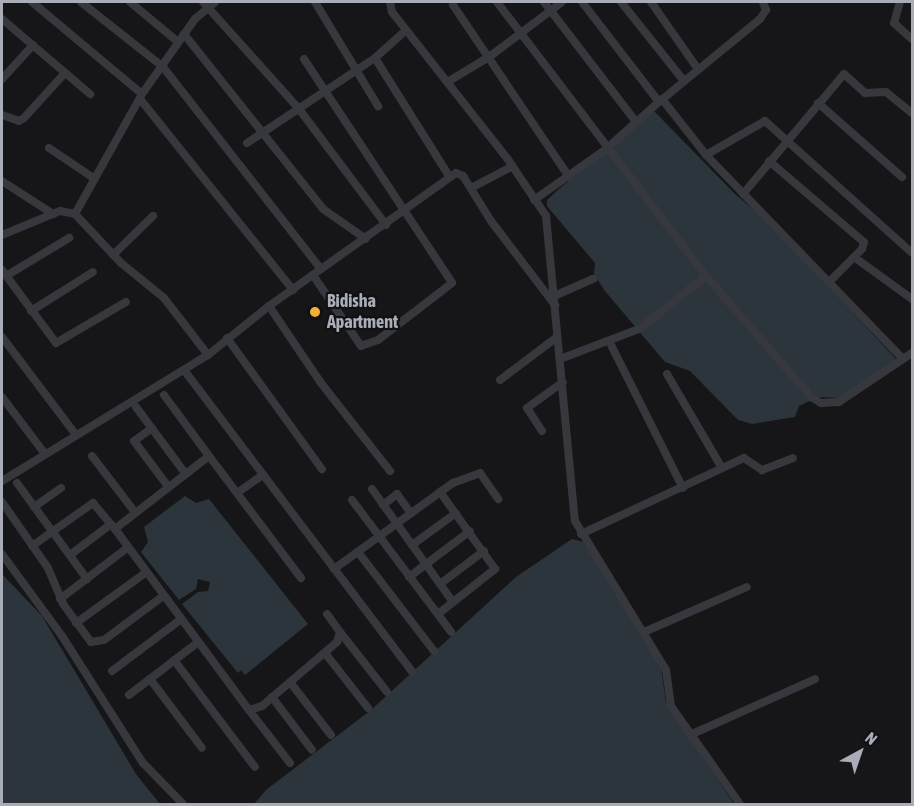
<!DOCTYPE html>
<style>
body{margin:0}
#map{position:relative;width:914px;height:806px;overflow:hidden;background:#161618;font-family:"Asap Condensed",sans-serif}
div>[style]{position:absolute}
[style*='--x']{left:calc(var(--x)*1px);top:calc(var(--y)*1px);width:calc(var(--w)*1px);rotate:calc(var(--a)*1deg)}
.water>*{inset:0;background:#2c353c}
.minor>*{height:8px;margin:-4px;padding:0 4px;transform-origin:4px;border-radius:4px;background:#37383d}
.dots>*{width:16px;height:16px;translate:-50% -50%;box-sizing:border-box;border:3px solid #111113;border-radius:50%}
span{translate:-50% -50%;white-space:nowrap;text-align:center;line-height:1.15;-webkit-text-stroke:4.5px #111113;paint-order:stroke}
.poi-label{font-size:18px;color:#a8adb8;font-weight:700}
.left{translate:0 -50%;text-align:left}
.frame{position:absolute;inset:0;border:3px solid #a8adb8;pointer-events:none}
.north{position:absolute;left:830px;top:722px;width:60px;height:60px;-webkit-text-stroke:4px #111113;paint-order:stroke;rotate:40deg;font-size:16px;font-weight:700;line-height:24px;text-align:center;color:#a8adb8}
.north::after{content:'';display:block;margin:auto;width:21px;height:27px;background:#a8adb8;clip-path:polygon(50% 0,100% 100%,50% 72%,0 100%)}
</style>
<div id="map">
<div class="water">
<div style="clip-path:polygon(654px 111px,735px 194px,766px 220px,896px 359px,840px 398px,818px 397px,799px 406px,795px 417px,752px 424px,738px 420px,690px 371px,665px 362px,605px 291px,594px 274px,595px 263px,547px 206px,547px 200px,560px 188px)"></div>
<div style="clip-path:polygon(185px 496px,196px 503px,209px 499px,308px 624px,245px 675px,241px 670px,238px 673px,182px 604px,198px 592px,208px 591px,210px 582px,198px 579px,196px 589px,179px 600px,141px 552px,148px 542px,144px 527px)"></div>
<div style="clip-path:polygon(572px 539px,583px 542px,591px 552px,642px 636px,661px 668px,666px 702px,734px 804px,254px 804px,266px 790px,371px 710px,516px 577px)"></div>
<div style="clip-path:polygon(2px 574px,42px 616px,136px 774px,160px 804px,2px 804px)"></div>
</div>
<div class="minor">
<div style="--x:32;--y:2;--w:143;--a:39.9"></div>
<div style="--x:81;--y:2;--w:105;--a:38.4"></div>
<div style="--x:163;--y:67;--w:256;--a:52"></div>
<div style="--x:130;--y:2;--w:62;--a:39.8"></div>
<div style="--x:203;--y:2;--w:144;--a:48.1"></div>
<div style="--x:299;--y:109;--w:145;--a:53.1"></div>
<div style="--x:315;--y:2;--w:122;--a:58.8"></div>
<div style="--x:390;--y:2;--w:10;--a:79"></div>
<div style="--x:392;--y:12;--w:186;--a:51.8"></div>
<div style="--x:507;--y:158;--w:70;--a:56.1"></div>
<div style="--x:546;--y:216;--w:306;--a:84.6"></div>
<div style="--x:575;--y:521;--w:175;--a:58.6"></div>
<div style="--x:666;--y:670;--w:36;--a:82"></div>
<div style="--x:671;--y:706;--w:120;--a:54.9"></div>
<div style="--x:497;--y:2;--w:345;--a:52.7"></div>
<div style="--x:706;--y:276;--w:160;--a:49"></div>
<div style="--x:811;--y:397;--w:12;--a:31"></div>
<div style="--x:821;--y:403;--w:18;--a:-3"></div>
<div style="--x:839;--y:402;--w:88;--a:-33.9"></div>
<div style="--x:544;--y:2;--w:151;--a:52.5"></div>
<div style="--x:621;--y:2;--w:101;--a:51.4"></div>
<div style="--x:651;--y:2;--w:82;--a:55"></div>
<div style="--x:900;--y:2;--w:22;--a:106"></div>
<div style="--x:894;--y:23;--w:24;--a:42"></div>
<div style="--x:453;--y:5;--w:207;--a:56"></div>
<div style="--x:2;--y:19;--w:116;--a:40.4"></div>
<div style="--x:184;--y:34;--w:223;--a:51.5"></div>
<div style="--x:323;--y:209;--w:52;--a:34.9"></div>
<div style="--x:375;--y:58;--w:139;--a:57.9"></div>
<div style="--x:304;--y:59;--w:268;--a:56.5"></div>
<div style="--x:452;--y:283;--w:93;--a:142.4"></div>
<div style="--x:378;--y:340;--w:18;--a:161"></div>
<div style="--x:361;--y:346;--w:86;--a:-124.1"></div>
<div style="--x:2;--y:79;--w:46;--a:-47.6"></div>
<div style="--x:449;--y:81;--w:47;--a:-31"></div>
<div style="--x:489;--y:57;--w:91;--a:-37"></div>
<div style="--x:140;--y:99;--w:245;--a:51.3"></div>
<div style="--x:662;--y:99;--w:71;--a:51.8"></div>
<div style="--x:706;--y:155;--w:282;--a:46"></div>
<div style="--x:659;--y:102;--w:131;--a:-39.4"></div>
<div style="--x:760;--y:19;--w:11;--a:-56"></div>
<div style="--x:766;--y:10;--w:9;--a:-111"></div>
<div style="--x:818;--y:103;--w:112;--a:41.4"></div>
<div style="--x:2;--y:115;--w:18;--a:19"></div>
<div style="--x:19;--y:121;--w:6;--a:-31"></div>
<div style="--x:24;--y:118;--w:61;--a:-47.7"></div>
<div style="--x:247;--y:143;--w:154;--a:-33.6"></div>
<div style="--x:375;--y:58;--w:36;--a:-42"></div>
<div style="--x:49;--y:148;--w:55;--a:34"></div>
<div style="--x:706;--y:155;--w:68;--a:-30"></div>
<div style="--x:765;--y:121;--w:196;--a:41.9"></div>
<div style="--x:769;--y:161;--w:125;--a:40.5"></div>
<div style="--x:864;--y:242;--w:7;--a:106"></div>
<div style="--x:862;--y:249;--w:45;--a:135"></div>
<div style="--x:2;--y:181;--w:61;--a:32.9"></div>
<div style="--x:471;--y:188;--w:47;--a:-27.6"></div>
<div style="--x:743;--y:194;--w:157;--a:-49.9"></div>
<div style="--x:844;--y:74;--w:28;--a:42"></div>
<div style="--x:865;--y:93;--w:21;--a:-3"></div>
<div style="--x:886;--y:92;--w:33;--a:39"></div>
<div style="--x:534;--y:200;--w:88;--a:-35.3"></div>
<div style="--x:606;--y:149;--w:71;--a:-41.6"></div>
<div style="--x:659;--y:102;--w:126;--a:-127.6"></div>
<div style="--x:75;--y:214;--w:137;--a:-60.8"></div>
<div style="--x:142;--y:94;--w:92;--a:-54.8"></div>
<div style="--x:195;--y:19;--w:26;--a:-40"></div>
<div style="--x:2;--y:235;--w:63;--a:-22.5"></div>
<div style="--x:60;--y:211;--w:15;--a:11"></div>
<div style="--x:75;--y:214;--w:67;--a:46.8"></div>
<div style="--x:121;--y:263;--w:55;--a:39.1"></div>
<div style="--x:164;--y:298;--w:72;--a:52.3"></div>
<div style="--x:113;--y:255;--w:56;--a:-44.3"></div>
<div style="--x:854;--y:257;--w:72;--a:35.9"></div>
<div style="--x:2;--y:270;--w:91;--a:53.5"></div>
<div style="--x:56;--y:343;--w:81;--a:-30.4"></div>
<div style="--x:6;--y:276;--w:74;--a:-31.1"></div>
<div style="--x:554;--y:296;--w:43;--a:-23.6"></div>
<div style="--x:269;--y:306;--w:93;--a:56"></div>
<div style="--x:321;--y:383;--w:112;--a:51.9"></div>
<div style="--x:31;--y:311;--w:73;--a:-32.2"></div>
<div style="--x:2;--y:337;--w:123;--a:52.9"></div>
<div style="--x:227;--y:338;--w:162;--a:54.1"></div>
<div style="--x:610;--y:343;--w:162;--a:63.3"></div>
<div style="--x:560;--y:359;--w:85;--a:-20.8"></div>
<div style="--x:639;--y:329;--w:85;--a:-38.3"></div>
<div style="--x:184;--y:370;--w:378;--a:52.9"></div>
<div style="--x:667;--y:374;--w:109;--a:59.7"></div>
<div style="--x:500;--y:380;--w:71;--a:-37"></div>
<div style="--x:164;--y:395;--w:76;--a:53.6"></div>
<div style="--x:2;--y:397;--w:71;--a:53"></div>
<div style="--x:136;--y:407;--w:82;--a:53.4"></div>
<div style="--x:152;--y:428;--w:22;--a:144"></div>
<div style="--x:134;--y:441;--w:55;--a:53.1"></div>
<div style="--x:542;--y:431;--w:27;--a:-123"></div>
<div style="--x:527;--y:408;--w:44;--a:-35.8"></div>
<div style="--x:92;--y:456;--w:69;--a:52.6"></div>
<div style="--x:2;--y:481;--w:241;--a:-31.5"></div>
<div style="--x:208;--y:355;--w:78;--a:-38.8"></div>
<div style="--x:269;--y:306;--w:229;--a:-35.4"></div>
<div style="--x:456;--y:173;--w:8;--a:23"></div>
<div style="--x:463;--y:176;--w:53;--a:58.1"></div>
<div style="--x:491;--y:221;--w:106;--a:52.7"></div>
<div style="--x:17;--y:483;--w:119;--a:53.9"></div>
<div style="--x:372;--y:489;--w:139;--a:54.4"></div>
<div style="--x:237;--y:493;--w:32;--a:-35"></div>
<div style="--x:352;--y:500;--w:165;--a:53.1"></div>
<div style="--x:2;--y:502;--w:80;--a:55.1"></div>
<div style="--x:48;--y:568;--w:39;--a:67"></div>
<div style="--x:63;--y:604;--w:47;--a:53.6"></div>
<div style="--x:91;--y:642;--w:13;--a:-9"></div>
<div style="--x:104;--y:640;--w:72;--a:-36.6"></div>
<div style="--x:383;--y:505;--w:18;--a:-38"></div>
<div style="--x:397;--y:494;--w:24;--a:54"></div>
<div style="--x:34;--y:507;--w:33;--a:-35"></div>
<div style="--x:581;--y:534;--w:180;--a:-25"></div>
<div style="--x:744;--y:458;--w:22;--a:34"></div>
<div style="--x:762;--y:470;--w:33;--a:-21"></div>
<div style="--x:412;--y:545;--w:54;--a:-36"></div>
<div style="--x:32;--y:546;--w:75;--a:-35.2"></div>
<div style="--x:93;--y:503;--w:34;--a:50"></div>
<div style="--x:358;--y:552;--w:125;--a:52.5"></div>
<div style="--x:2;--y:554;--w:102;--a:53.8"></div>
<div style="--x:62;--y:636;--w:151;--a:57.5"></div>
<div style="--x:143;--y:763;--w:57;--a:45.7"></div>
<div style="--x:70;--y:555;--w:51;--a:-37.1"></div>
<div style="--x:334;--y:569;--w:147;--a:-35.9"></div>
<div style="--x:453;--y:483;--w:29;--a:-20"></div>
<div style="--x:480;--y:473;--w:32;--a:55"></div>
<div style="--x:409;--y:577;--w:76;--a:-37"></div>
<div style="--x:301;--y:578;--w:153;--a:-127"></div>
<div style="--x:209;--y:456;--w:119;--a:142.2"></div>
<div style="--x:115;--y:529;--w:225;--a:53.5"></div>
<div style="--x:249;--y:710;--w:14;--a:-17"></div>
<div style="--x:262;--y:706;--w:99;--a:-40.5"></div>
<div style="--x:337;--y:642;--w:10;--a:-73"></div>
<div style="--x:340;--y:632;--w:22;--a:-126"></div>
<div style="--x:440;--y:584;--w:55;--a:-36.9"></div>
<div style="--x:60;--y:599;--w:84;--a:-37.3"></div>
<div style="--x:438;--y:614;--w:73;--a:-38.3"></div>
<div style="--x:495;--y:569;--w:95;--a:-125.5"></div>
<div style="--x:76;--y:623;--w:85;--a:-35.9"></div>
<div style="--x:340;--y:632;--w:76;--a:51.9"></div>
<div style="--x:644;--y:632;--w:112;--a:-23.6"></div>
<div style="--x:325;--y:653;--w:70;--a:52"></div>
<div style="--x:174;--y:660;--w:134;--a:52.9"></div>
<div style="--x:112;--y:671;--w:85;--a:-36.9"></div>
<div style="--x:150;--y:679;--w:86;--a:53"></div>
<div style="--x:290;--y:682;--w:67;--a:52.3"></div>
<div style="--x:129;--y:695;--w:86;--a:-37.4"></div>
<div style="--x:272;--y:697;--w:66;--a:53"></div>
<div style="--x:249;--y:710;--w:67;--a:52.3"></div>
<div style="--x:690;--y:735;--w:137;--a:-24.1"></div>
</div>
<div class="dots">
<div style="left:315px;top:312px;background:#f2b134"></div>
</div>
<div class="poi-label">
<span class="left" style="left:327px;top:312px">Bidisha<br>Apartment</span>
</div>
<div class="frame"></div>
<div class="north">N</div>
</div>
